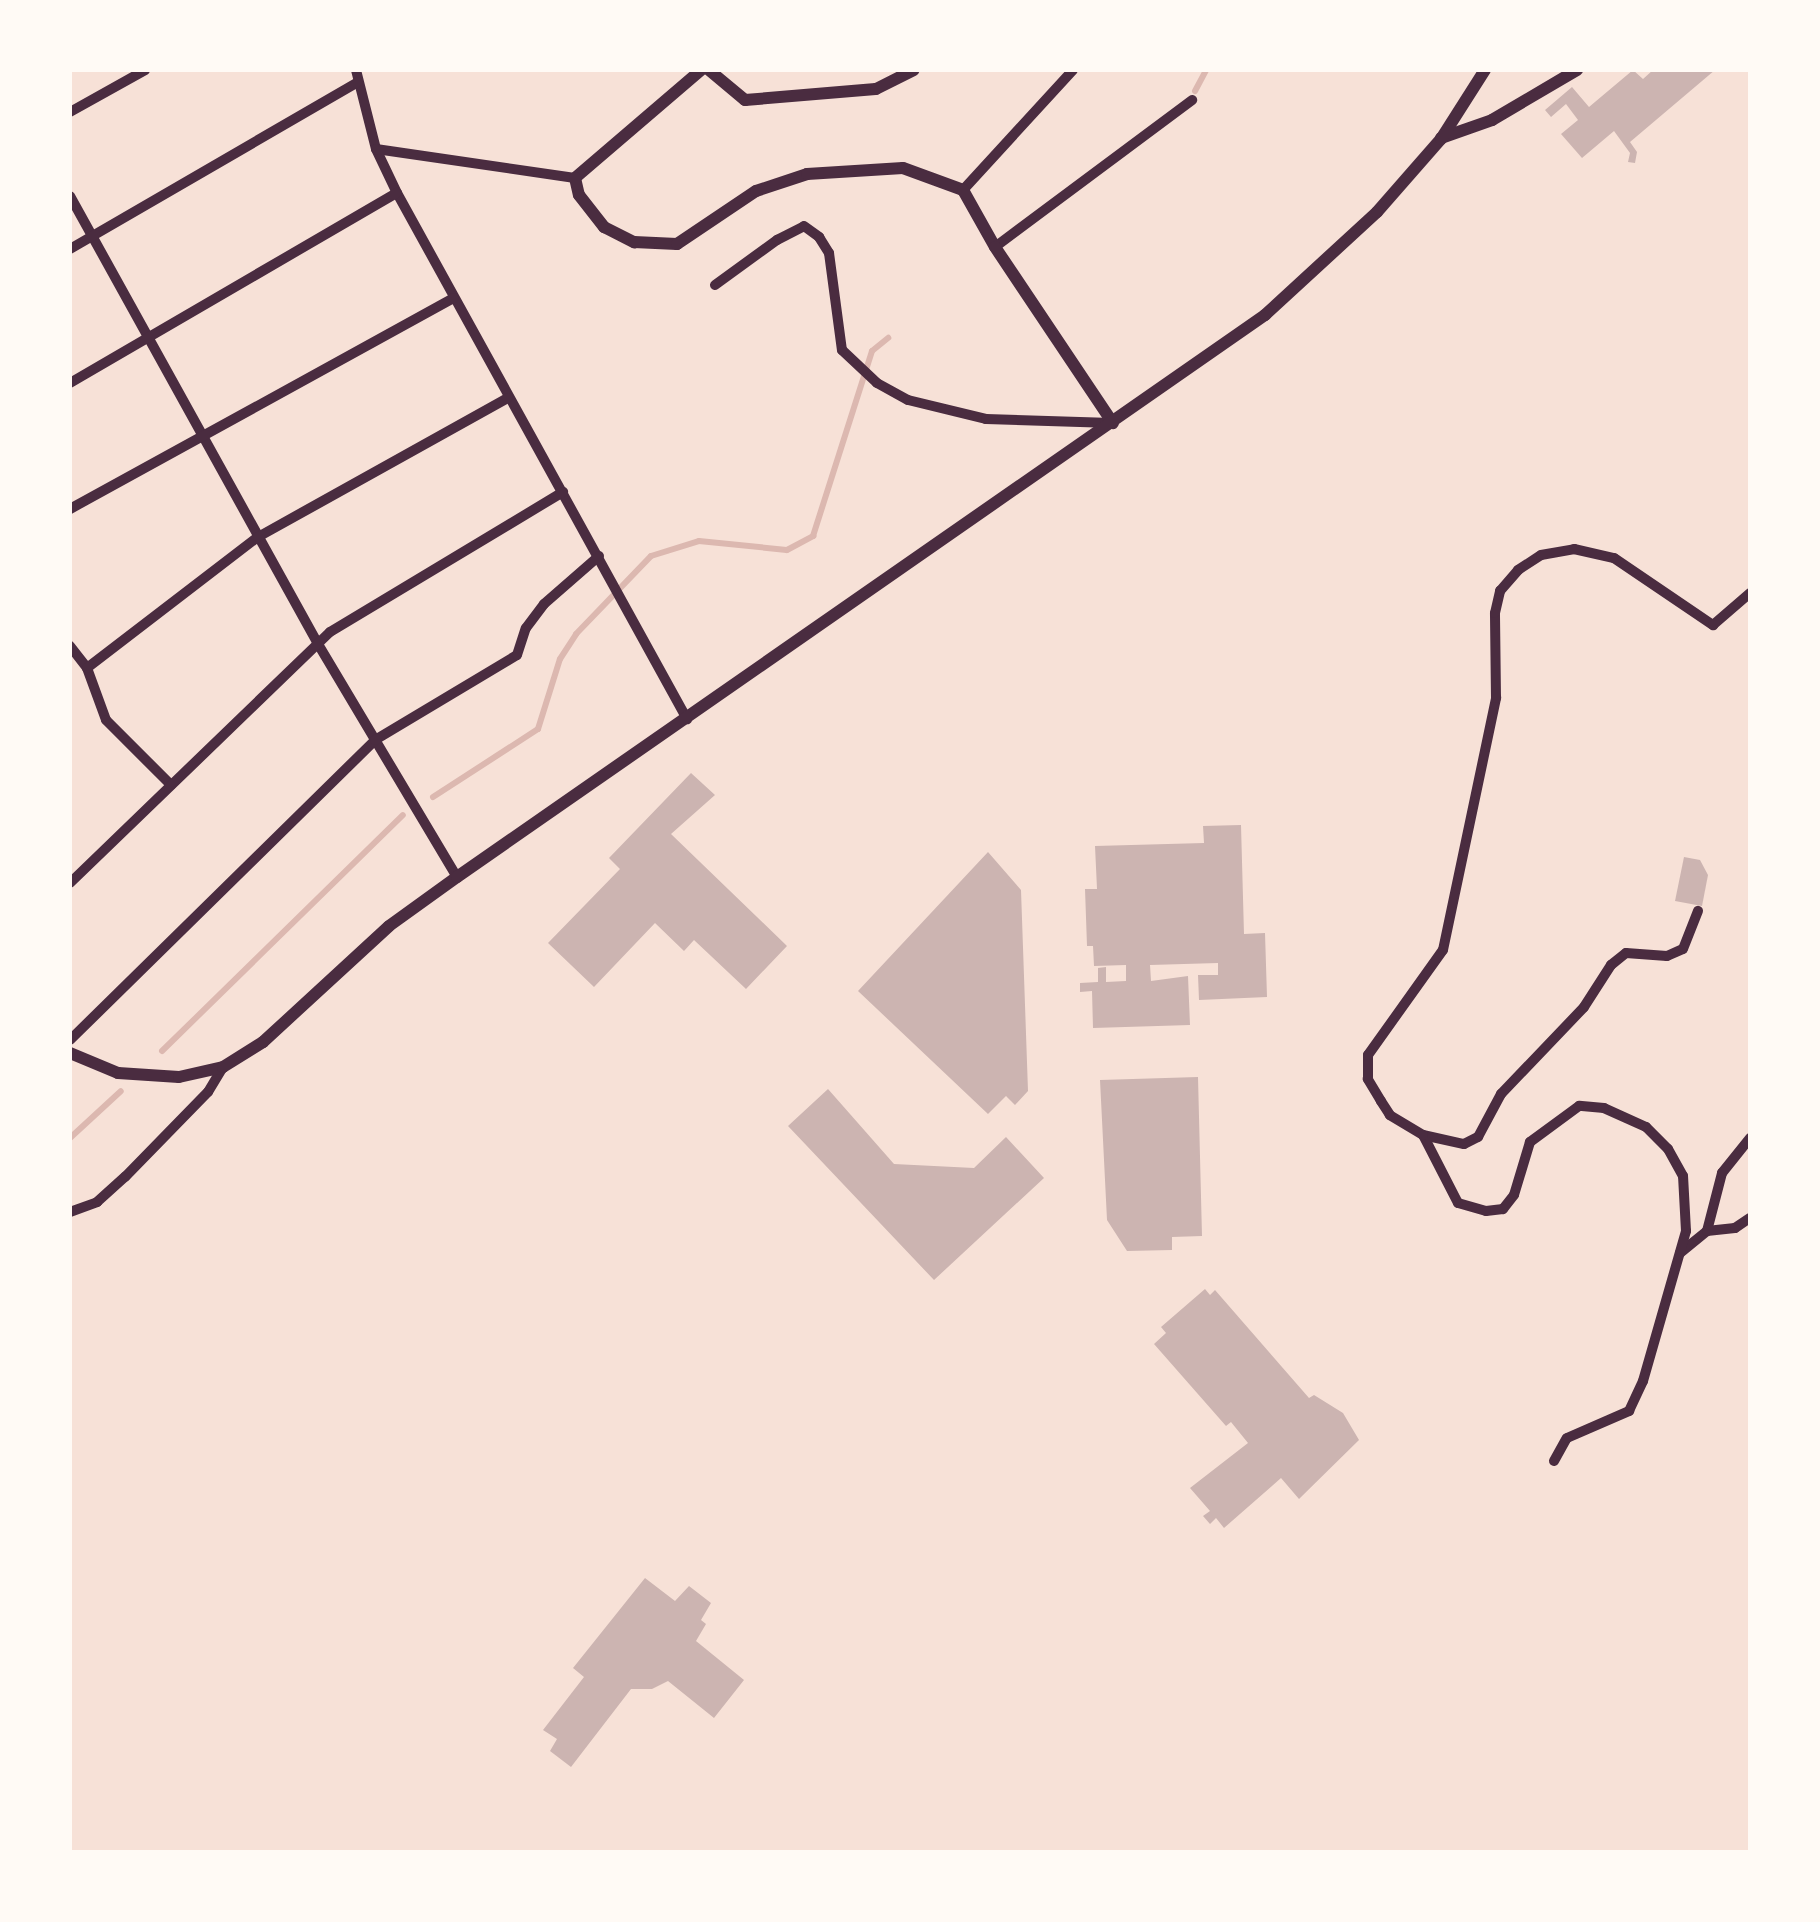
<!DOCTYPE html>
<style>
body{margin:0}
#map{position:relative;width:1820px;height:1922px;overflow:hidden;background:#f7e1d7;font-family:Jost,sans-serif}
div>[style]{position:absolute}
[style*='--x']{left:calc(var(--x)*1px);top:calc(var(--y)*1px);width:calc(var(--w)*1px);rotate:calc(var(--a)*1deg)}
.stream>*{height:6px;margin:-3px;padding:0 3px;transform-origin:3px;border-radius:3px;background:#dcb8b0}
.building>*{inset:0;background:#ccb4b1}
.minor>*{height:10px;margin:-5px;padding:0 5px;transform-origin:5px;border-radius:5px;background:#4a2c40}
.tertiary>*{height:12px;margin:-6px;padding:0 6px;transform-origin:6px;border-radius:6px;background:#4a2c40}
span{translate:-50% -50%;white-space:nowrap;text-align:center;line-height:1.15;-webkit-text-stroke:8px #fffaf5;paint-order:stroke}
.frame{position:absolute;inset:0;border:72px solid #fffaf5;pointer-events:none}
</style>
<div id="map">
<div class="stream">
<div style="--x:1195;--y:91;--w:24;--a:-62"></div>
<div style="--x:433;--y:797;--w:125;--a:-32.9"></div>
<div style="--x:538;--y:729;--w:73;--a:-72.6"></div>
<div style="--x:560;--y:659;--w:30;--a:-57"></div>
<div style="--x:576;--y:634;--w:108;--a:-46.1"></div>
<div style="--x:651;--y:556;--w:50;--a:-17.4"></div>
<div style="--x:699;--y:541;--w:88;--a:5.8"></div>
<div style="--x:787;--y:550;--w:30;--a:-28"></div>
<div style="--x:813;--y:536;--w:194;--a:-72.3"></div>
<div style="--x:872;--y:351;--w:21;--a:-39"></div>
<div style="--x:162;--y:1051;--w:337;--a:-44.4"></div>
<div style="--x:70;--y:1138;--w:69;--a:-42.7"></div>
</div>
<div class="building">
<div style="clip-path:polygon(1633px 70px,1643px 79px,1653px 70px,1715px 70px,1630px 142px,1637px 152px,1635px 163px,1628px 162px,1630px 153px,1614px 131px,1582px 158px,1561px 134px,1578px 120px,1566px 104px,1551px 117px,1545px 110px,1572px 87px,1589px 107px)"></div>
<div style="clip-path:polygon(691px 773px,715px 795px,671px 834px,787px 946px,746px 989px,694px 940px,684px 951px,655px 923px,594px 987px,548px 943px,620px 869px,609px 858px)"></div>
<div style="clip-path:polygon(1241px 825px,1244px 934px,1265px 933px,1267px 997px,1199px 1000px,1198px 975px,1218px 975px,1218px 963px,1150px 965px,1151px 981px,1188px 976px,1190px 1025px,1093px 1028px,1092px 991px,1080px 992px,1080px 983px,1098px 982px,1098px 968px,1106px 967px,1106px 982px,1126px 981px,1126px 965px,1094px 966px,1093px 946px,1087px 946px,1085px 889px,1097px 889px,1095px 846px,1204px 843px,1203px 826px)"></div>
<div style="clip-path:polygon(988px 852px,1021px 890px,1028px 1091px,1015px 1105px,1006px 1096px,988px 1114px,858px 991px)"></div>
<div style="clip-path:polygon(1684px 857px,1700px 860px,1708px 875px,1702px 906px,1675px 901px)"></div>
<div style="clip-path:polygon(1198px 1077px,1202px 1236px,1172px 1237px,1172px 1250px,1127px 1251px,1107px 1220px,1100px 1080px)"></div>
<div style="clip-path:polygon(828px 1089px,894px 1164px,974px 1168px,1006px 1137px,1044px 1178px,934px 1280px,788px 1126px)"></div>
<div style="clip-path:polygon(1205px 1289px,1210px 1295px,1215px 1290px,1309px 1398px,1314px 1395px,1343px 1413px,1359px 1440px,1299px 1499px,1281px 1478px,1224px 1528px,1216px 1518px,1210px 1524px,1203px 1516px,1210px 1511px,1190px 1488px,1248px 1443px,1231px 1422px,1226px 1426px,1154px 1344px,1166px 1333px,1161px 1327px)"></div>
<div style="clip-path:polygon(645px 1578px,675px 1601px,689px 1586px,711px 1603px,701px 1620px,706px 1624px,696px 1641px,744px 1680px,714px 1718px,668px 1681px,652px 1689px,631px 1689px,571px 1767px,550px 1751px,557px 1739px,543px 1730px,584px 1677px,573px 1668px)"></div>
</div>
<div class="minor">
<div style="--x:356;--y:70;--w:81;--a:75.8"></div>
<div style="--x:376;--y:149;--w:49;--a:64.5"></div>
<div style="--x:397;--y:193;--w:601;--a:61.13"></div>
<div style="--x:70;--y:112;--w:86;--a:-29.2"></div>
<div style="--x:376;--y:149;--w:201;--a:8.3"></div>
<div style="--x:963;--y:190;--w:163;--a:-47.5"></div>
<div style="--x:70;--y:196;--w:512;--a:61.03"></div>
<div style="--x:318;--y:644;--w:271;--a:59.2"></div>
<div style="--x:995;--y:247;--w:246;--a:-36.7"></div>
<div style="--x:70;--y:249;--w:333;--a:-30.1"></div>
<div style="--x:715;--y:285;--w:77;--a:-36"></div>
<div style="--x:777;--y:240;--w:30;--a:-27"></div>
<div style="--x:804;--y:226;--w:19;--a:36"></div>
<div style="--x:819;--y:237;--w:19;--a:58"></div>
<div style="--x:829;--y:253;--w:98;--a:82.4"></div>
<div style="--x:842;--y:350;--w:48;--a:43.3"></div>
<div style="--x:877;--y:383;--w:35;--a:29"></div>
<div style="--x:908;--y:400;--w:80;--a:13.7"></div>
<div style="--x:986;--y:419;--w:126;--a:1.8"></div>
<div style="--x:70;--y:383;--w:378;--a:-30.2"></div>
<div style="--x:70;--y:509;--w:438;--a:-28.8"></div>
<div style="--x:70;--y:646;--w:28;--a:52"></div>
<div style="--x:87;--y:668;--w:55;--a:69.9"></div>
<div style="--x:106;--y:720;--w:92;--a:45"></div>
<div style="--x:87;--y:668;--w:215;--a:-37.5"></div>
<div style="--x:258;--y:537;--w:286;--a:-29.1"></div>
<div style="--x:70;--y:883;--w:361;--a:-44"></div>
<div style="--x:330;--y:632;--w:272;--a:-31"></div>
<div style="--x:70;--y:1040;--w:428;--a:-44.5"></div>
<div style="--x:375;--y:740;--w:165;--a:-30.9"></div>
<div style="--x:517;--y:655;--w:28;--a:-72"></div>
<div style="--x:526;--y:628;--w:30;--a:-53"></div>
<div style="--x:544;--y:604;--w:73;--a:-41.1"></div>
<div style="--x:1423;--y:1135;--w:42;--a:12.4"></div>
<div style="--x:1464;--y:1144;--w:16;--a:-27"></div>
<div style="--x:1478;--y:1137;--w:49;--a:-61.9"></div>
<div style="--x:1501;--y:1094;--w:120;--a:-46.3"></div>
<div style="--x:1584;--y:1007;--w:50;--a:-57.3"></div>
<div style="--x:1611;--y:965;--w:19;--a:-39"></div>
<div style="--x:1626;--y:953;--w:41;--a:4.2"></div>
<div style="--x:1667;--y:956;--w:17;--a:-24"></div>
<div style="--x:1683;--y:949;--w:41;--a:-68.5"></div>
<div style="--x:70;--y:1212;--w:29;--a:-20"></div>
<div style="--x:97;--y:1202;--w:38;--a:-42"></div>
<div style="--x:125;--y:1177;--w:119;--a:-45.7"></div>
<div style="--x:208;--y:1092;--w:29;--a:-59"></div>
<div style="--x:1707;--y:1231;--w:60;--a:-75.5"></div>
<div style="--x:1722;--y:1173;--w:45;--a:-51.3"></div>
<div style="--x:1680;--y:1253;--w:35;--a:-39"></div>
<div style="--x:1707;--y:1231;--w:28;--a:-6"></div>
<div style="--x:1735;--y:1228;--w:18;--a:-34"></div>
<div style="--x:1554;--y:1461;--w:26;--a:-61"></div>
<div style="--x:1567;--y:1438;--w:68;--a:-23.5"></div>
<div style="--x:1629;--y:1411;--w:33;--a:-65"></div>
<div style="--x:1643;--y:1381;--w:156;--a:-74"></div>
<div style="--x:1686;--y:1231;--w:55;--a:-93.1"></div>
<div style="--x:1683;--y:1176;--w:31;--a:-119"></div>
<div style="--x:1668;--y:1149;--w:31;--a:-135"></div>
<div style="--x:1646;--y:1127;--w:46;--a:-155.7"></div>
<div style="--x:1604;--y:1108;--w:25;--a:-175"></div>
<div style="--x:1579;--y:1106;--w:61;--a:143.7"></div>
<div style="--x:1530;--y:1142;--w:55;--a:106.8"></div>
<div style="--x:1514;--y:1195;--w:18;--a:128"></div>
<div style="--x:1503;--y:1209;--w:17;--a:173"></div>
<div style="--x:1486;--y:1211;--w:29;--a:-164"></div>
<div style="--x:1458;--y:1203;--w:76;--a:-117.2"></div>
<div style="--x:1423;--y:1135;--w:39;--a:-149"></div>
<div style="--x:1390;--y:1115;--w:17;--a:-123"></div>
<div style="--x:1381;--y:1101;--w:26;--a:-121"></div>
<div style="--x:1368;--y:1079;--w:24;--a:-90"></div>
<div style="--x:1368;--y:1055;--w:129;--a:-54.5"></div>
<div style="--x:1443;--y:950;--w:258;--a:-78.1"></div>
<div style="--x:1496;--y:698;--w:85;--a:-90.7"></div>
<div style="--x:1495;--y:613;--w:23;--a:-77"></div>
<div style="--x:1500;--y:591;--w:28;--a:-49"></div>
<div style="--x:1518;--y:570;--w:27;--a:-33"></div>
<div style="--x:1541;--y:555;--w:34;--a:-10"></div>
<div style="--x:1574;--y:549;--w:41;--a:12.7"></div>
<div style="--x:1614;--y:558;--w:120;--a:34.1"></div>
<div style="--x:1713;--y:625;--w:49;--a:-40.9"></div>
</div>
<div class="tertiary">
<div style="--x:701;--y:70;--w:166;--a:139.4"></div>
<div style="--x:575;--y:178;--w:17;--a:77"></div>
<div style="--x:579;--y:195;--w:41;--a:52"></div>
<div style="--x:604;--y:227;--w:34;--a:27"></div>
<div style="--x:634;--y:242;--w:43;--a:2.7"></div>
<div style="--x:677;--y:244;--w:95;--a:-33.9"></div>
<div style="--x:756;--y:191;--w:54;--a:-18.4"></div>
<div style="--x:807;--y:174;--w:96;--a:-3.6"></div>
<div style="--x:903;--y:168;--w:64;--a:20.1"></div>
<div style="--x:963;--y:190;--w:65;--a:60.7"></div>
<div style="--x:995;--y:247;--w:212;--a:56.2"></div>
<div style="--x:709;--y:70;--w:47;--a:39.8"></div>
<div style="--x:745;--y:100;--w:131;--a:-4.8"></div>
<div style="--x:876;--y:89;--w:42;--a:-26.6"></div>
<div style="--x:1441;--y:138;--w:54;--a:-19.4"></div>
<div style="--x:1492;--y:120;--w:99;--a:-30.5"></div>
<div style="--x:70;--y:1053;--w:52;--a:22.6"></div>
<div style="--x:118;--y:1073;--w:61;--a:3.8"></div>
<div style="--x:179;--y:1077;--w:45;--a:-12.8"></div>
<div style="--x:223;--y:1067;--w:47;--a:-32"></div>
<div style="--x:263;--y:1042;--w:171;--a:-42.6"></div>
<div style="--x:389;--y:926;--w:84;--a:-35.8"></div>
<div style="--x:457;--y:877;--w:984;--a:-34.82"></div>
<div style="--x:1265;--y:315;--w:152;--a:-42.6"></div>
<div style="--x:1377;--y:212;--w:97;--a:-48.8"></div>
<div style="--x:1441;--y:139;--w:82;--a:-57.5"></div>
</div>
<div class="frame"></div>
</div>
